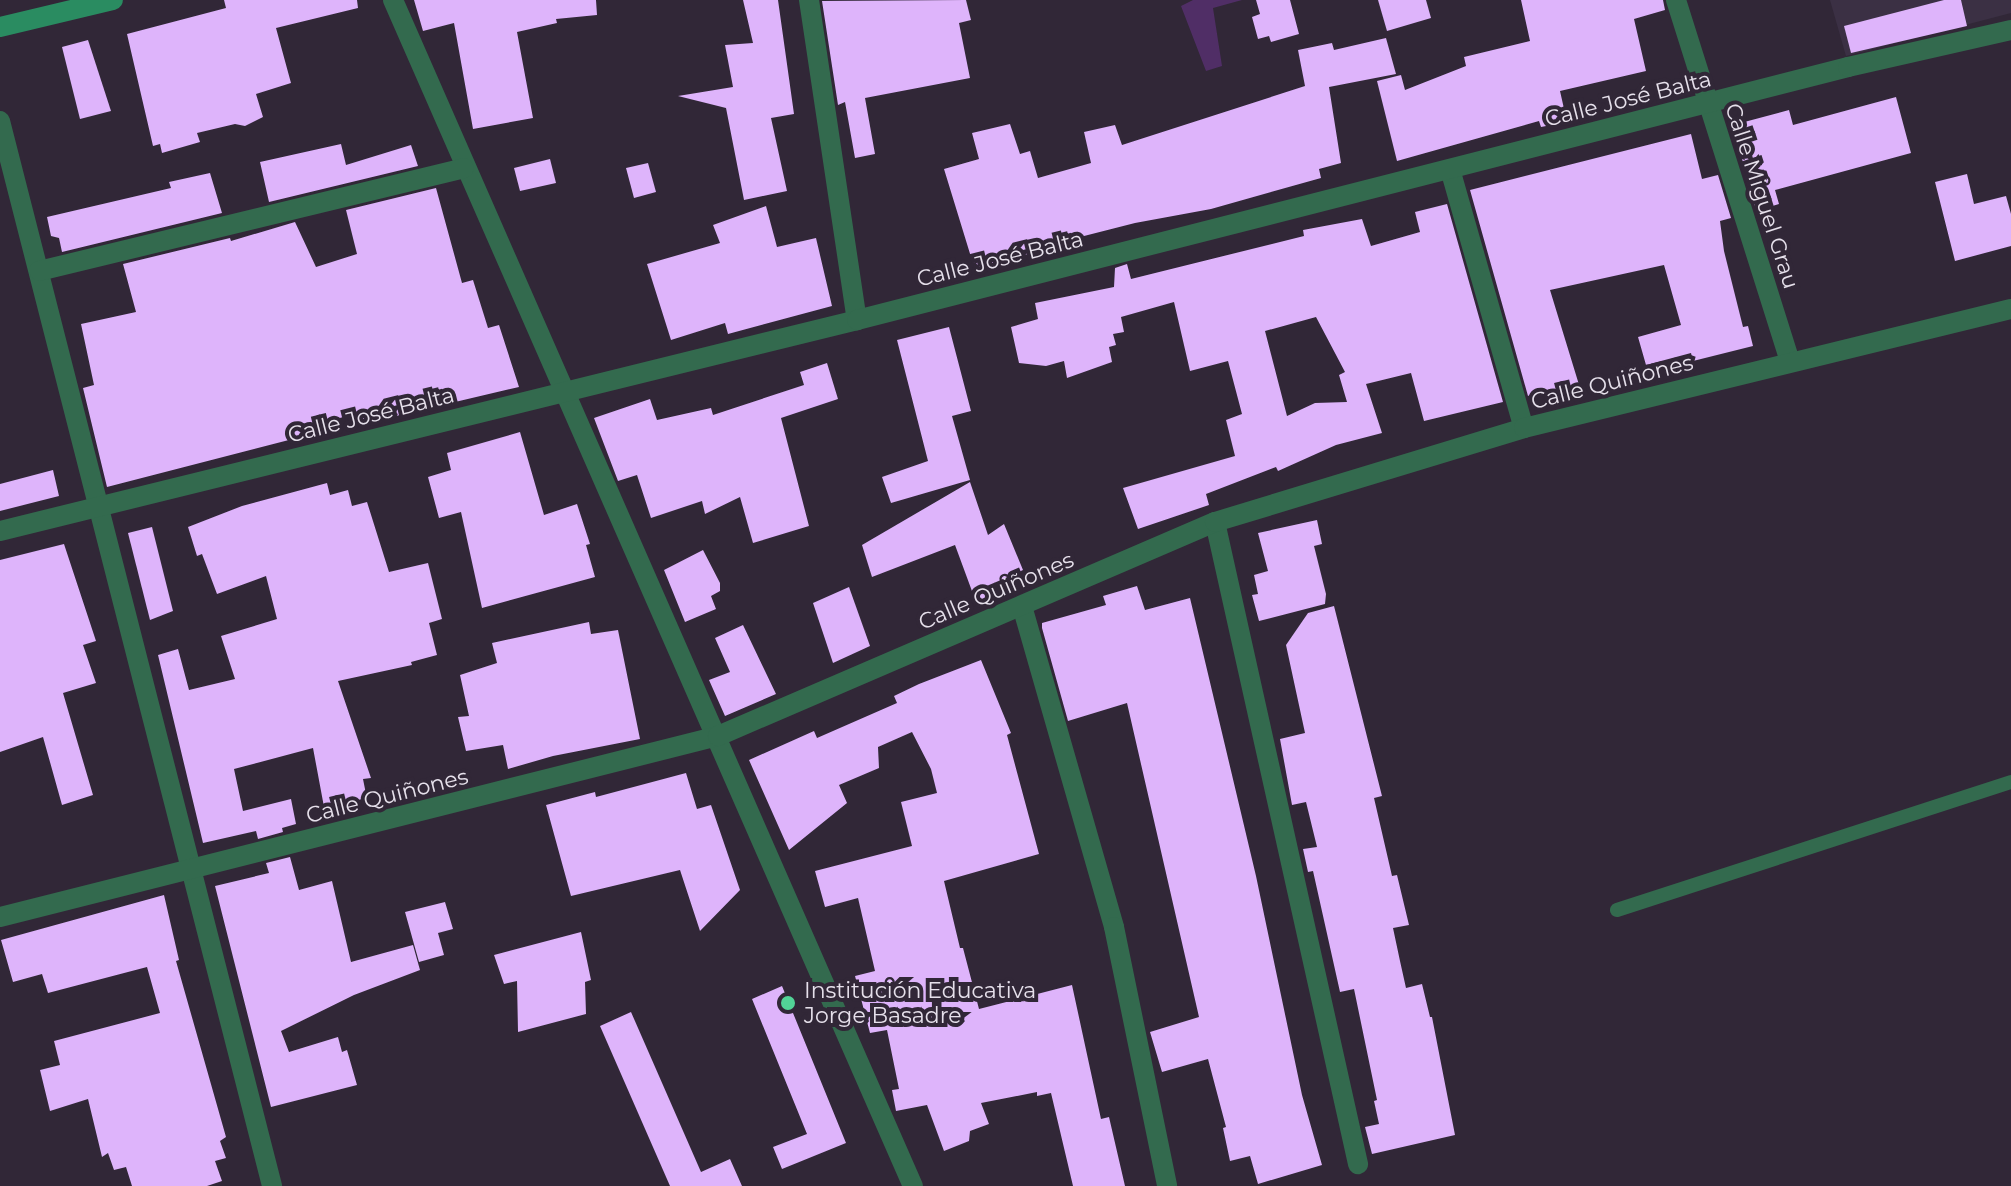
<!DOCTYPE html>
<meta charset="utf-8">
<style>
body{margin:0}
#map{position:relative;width:2011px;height:1186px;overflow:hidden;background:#312737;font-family:Montserrat,sans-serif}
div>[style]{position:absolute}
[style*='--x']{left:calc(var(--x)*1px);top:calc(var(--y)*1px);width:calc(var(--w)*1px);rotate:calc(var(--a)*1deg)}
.built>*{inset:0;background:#3b3044}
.green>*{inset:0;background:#502e66}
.building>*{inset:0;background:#deb4fb}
.lane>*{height:14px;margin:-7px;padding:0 7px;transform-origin:7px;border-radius:7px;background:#336a4e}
.street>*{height:20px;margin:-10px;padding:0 10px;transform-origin:10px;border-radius:10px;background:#336a4e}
.secondary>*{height:20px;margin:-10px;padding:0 10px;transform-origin:10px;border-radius:10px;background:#2a8c61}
.dots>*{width:22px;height:22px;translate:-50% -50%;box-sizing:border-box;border:4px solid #312737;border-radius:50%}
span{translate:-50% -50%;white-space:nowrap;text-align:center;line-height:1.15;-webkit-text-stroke:8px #312737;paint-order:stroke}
.street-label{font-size:22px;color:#e6e0eb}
.poi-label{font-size:22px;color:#e6e0eb}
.left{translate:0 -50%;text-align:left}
</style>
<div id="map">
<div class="built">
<div style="clip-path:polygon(1830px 0,2011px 0,2011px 13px,1846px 56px)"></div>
</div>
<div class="green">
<div style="clip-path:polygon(1193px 0,1242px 0,1213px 8px,1222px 66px,1206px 71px,1181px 6px)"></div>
</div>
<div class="building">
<div style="clip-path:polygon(224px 0,357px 0,358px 8px,276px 28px,291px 83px,256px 94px,263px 117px,245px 126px,235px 124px,197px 133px,200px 142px,162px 153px,160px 144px,153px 146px,127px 34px,226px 8px)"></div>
<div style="clip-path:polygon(414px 0,596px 0,597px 15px,556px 19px,557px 23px,517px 32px,533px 118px,473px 129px,454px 23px,423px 31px)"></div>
<div style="clip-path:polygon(743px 0,778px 0,794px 114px,771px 118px,787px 191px,744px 200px,726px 108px,678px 96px,733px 87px,725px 45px,753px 43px)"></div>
<div style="clip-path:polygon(966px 0,971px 20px,959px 23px,970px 78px,865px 98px,875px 154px,855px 158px,845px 102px,838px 105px,822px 1px)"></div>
<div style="clip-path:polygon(1256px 0,1290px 0,1299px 34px,1271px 42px,1269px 36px,1258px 39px,1252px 17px,1260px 14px)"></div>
<div style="clip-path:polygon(1378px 0,1426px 0,1431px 18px,1387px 31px)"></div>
<div style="clip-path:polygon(1521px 0,1663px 0,1665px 10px,1634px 19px,1646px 71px,1560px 91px,1567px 122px,1541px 127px,1539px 121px,1397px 161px,1377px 81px,1401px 75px,1405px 90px,1466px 66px,1464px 57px,1530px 41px)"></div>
<div style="clip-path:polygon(1944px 0,1961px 0,1967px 26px,1851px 53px,1844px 26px)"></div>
<div style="clip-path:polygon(1386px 38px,1396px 74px,1329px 87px,1341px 163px,1319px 169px,1321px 178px,1211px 209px,1135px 223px,1037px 248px,1038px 251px,975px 270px,944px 169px,979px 159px,972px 133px,1010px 124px,1020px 154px,1030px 151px,1038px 178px,1091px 163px,1084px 132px,1115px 125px,1122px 145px,1305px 86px,1298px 50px,1332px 43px,1334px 50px)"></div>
<div style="clip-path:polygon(88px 40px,111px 111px,80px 119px,62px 47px)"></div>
<div style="clip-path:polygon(1896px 97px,1911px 153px,1775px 190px,1779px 204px,1756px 211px,1733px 125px,1789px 110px,1793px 125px)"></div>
<div style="clip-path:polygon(1691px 134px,1702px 179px,1718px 175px,1731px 218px,1720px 221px,1724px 251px,1743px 327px,1748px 326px,1753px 346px,1693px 361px,1691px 353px,1646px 365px,1638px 337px,1681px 325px,1664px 265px,1550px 290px,1580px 388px,1552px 396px,1550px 389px,1528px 396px,1470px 190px)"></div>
<div style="clip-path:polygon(341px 144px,346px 165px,411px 145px,418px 166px,269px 202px,260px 162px)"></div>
<div style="clip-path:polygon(550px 159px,556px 183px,520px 191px,514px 168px)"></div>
<div style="clip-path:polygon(648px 163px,656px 192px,634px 198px,626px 168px)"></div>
<div style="clip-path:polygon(210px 173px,222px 213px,62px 252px,59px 238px,51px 236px,47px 217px,171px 188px,169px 182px)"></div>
<div style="clip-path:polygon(1967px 174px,1974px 204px,2006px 196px,2011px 214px,2011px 246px,1955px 261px,1935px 182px)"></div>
<div style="clip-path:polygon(436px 188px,462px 283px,473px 280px,488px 328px,499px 325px,519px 387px,362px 424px,358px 413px,314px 425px,316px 433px,107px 487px,83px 388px,94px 385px,81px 324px,136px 312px,123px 264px,230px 238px,231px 241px,295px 222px,316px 267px,357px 254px,346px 210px)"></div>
<div style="clip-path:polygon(evenodd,1447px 204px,1503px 402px,1424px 421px,1411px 373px,1366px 384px,1382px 433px,1336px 445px,1278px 471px,1276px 467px,1206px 494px,1209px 505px,1138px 529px,1123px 488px,1235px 456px,1226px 420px,1242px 414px,1228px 361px,1190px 371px,1174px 302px,1121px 317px,1124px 332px,1113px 334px,1116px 345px,1109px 347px,1112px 362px,1067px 378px,1064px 361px,1046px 366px,1019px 363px,1011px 327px,1038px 319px,1035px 303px,1114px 287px,1115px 268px,1127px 264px,1131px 279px,1304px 236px,1303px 230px,1362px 219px,1371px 246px,1420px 232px,1415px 212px,1447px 204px,1316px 317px,1345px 372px,1339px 375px,1347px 402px,1315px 403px,1287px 416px,1265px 331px,1316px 317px)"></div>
<div style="clip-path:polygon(766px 206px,777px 247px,816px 238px,832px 306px,728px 334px,725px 323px,671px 340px,647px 264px,720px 243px,713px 225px)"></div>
<div style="clip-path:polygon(949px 327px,971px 411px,952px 416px,970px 480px,891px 503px,882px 477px,928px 461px,897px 340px)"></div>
<div style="clip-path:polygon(827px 363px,838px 399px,781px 418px,809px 526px,753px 543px,740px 497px,705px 514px,702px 501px,651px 518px,637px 475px,618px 481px,594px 418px,650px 399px,657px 420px,711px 408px,713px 415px,804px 385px,800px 372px)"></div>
<div style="clip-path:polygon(520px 432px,544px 515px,577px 504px,590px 544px,586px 545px,595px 577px,482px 608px,461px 512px,439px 518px,428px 477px,451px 470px,447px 453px)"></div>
<div style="clip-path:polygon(53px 470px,59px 496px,0 511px,0 484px)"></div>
<div style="clip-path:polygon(970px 482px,988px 535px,1004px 524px,1023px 570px,1004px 579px,1007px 587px,976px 602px,955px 545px,872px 577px,862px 545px)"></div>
<div style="clip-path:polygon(327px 483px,330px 495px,348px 490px,352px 506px,367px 502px,389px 572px,428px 563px,442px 619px,429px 623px,437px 655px,411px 662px,412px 665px,338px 681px,371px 778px,363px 779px,367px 799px,324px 807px,313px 748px,234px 769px,243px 811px,291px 799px,296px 824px,282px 828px,283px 832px,258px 839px,256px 831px,203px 843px,158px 655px,178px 649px,189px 690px,235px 679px,221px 636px,277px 619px,266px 576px,217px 594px,202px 554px,197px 556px,188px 527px,242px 506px)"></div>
<div style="clip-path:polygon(1317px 520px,1322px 544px,1314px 546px,1326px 594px,1325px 604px,1259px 621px,1252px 595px,1258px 594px,1254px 575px,1268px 571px,1258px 533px)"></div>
<div style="clip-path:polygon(152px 527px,173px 611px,150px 620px,128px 533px)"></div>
<div style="clip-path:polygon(64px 544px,96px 641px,83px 645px,96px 683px,63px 693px,93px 795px,62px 805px,43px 737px,0 752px,0 560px)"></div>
<div style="clip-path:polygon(703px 550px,720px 583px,720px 591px,711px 596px,716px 609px,685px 622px,664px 570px)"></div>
<div style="clip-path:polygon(1137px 586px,1145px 610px,1190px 598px,1256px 876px,1302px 1095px,1322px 1165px,1258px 1184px,1250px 1156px,1230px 1161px,1223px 1128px,1226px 1127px,1208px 1059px,1162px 1072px,1150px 1032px,1199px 1017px,1127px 703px,1068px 721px,1042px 628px,1042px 623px,1106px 605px,1103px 596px)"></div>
<div style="clip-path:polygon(849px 587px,870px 646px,833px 663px,813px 603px)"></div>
<div style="clip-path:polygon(1334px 606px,1382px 796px,1374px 798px,1392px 876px,1397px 875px,1409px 925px,1393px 928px,1400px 961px,1406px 988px,1422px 984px,1430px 1017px,1432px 1017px,1455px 1135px,1372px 1154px,1365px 1127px,1379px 1124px,1374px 1101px,1377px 1100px,1354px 989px,1340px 992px,1313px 871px,1308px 872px,1303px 849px,1317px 847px,1306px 802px,1292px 805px,1280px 739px,1305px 733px,1286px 645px,1308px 613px)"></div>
<div style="clip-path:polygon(589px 622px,591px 634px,618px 630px,640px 739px,553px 756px,508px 769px,503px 745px,466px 751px,458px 717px,469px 716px,460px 675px,497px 663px,492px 643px)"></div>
<div style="clip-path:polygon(743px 625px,776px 694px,725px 716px,709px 680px,730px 672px,715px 638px)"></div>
<div style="clip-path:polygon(981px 660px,1011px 733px,1007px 735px,1039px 854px,944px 881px,960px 948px,963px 948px,979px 1009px,1072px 985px,1101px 1119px,1109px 1117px,1125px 1186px,1073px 1186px,1051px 1093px,1037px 1096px,1037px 1092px,981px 1103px,989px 1124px,970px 1131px,969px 1141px,944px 1151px,927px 1105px,896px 1111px,892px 1090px,899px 1089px,887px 1030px,870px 1033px,855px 976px,875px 971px,858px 898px,825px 907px,815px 871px,912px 846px,901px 802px,937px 793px,931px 769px,912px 732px,878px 747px,879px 768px,839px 785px,847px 803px,789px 850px,749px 760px,814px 731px,817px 738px,897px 703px,894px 696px,919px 684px)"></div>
<div style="clip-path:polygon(686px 773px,697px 809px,711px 805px,740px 890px,700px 931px,680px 870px,571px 896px,546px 805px,595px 792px,596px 797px)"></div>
<div style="clip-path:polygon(290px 857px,299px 890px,332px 881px,351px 962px,413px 945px,420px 970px,354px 995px,281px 1031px,289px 1052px,338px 1037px,342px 1052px,347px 1050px,357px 1085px,271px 1107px,215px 886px,269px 873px,266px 863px)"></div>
<div style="clip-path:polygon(164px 895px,179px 960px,176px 961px,226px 1137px,220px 1141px,226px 1158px,215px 1161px,222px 1181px,207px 1186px,132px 1186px,126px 1167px,114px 1170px,108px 1153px,102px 1157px,88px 1099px,50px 1111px,40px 1070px,60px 1065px,54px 1041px,160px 1013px,147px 967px,48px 993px,42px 974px,13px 982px,1px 940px)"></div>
<div style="clip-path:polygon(445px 902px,453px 929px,438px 933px,444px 955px,419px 962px,405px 912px)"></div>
<div style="clip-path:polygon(581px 932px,591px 980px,585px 982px,586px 1014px,518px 1032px,517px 981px,504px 984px,494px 955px)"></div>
<div style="clip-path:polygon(782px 986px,846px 1143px,782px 1169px,773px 1147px,807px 1134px,752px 999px)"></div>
<div style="clip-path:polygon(631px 1012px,701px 1172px,730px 1159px,742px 1186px,670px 1186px,600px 1026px)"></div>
</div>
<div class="lane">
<div style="--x:1617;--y:910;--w:414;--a:-18"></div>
</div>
<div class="street">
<div style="--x:393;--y:0;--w:1295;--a:66.33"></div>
<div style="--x:809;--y:0;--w:324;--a:81.5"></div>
<div style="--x:1676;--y:0;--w:379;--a:72.5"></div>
<div style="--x:0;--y:121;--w:1099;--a:75.67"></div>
<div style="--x:1450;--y:169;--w:269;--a:74.1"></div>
<div style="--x:39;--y:271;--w:437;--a:-13.6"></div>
<div style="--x:1215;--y:522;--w:658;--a:77.44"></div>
<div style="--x:0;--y:531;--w:883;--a:-13.83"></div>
<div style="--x:857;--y:320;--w:1023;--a:-14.32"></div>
<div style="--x:1848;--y:67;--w:167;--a:-12.8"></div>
<div style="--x:1022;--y:606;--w:334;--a:74"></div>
<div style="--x:1114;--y:927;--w:264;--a:78.4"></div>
<div style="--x:0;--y:917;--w:740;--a:-14.15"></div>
<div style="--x:718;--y:736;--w:541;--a:-23.3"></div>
<div style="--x:1215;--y:522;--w:323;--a:-16.9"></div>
<div style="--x:1524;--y:428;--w:501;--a:-13.73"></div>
</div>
<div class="secondary">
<div style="--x:0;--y:27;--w:116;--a:-13.4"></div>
</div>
<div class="dots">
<div style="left:788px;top:1003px;background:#52d397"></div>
</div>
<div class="street-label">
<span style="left:1628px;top:99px;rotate:-14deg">Calle José Balta</span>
<span style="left:1762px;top:196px;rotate:72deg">Calle Miguel Grau</span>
<span style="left:1000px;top:259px;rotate:-14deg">Calle José Balta</span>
<span style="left:1612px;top:382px;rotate:-14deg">Calle Quiñones</span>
<span style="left:371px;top:415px;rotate:-14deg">Calle José Balta</span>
<span style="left:996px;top:591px;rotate:-23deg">Calle Quiñones</span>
<span style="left:387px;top:796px;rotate:-14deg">Calle Quiñones</span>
</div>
<div class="poi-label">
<span class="left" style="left:804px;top:1003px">Institución Educativa<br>Jorge Basadre</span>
</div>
</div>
